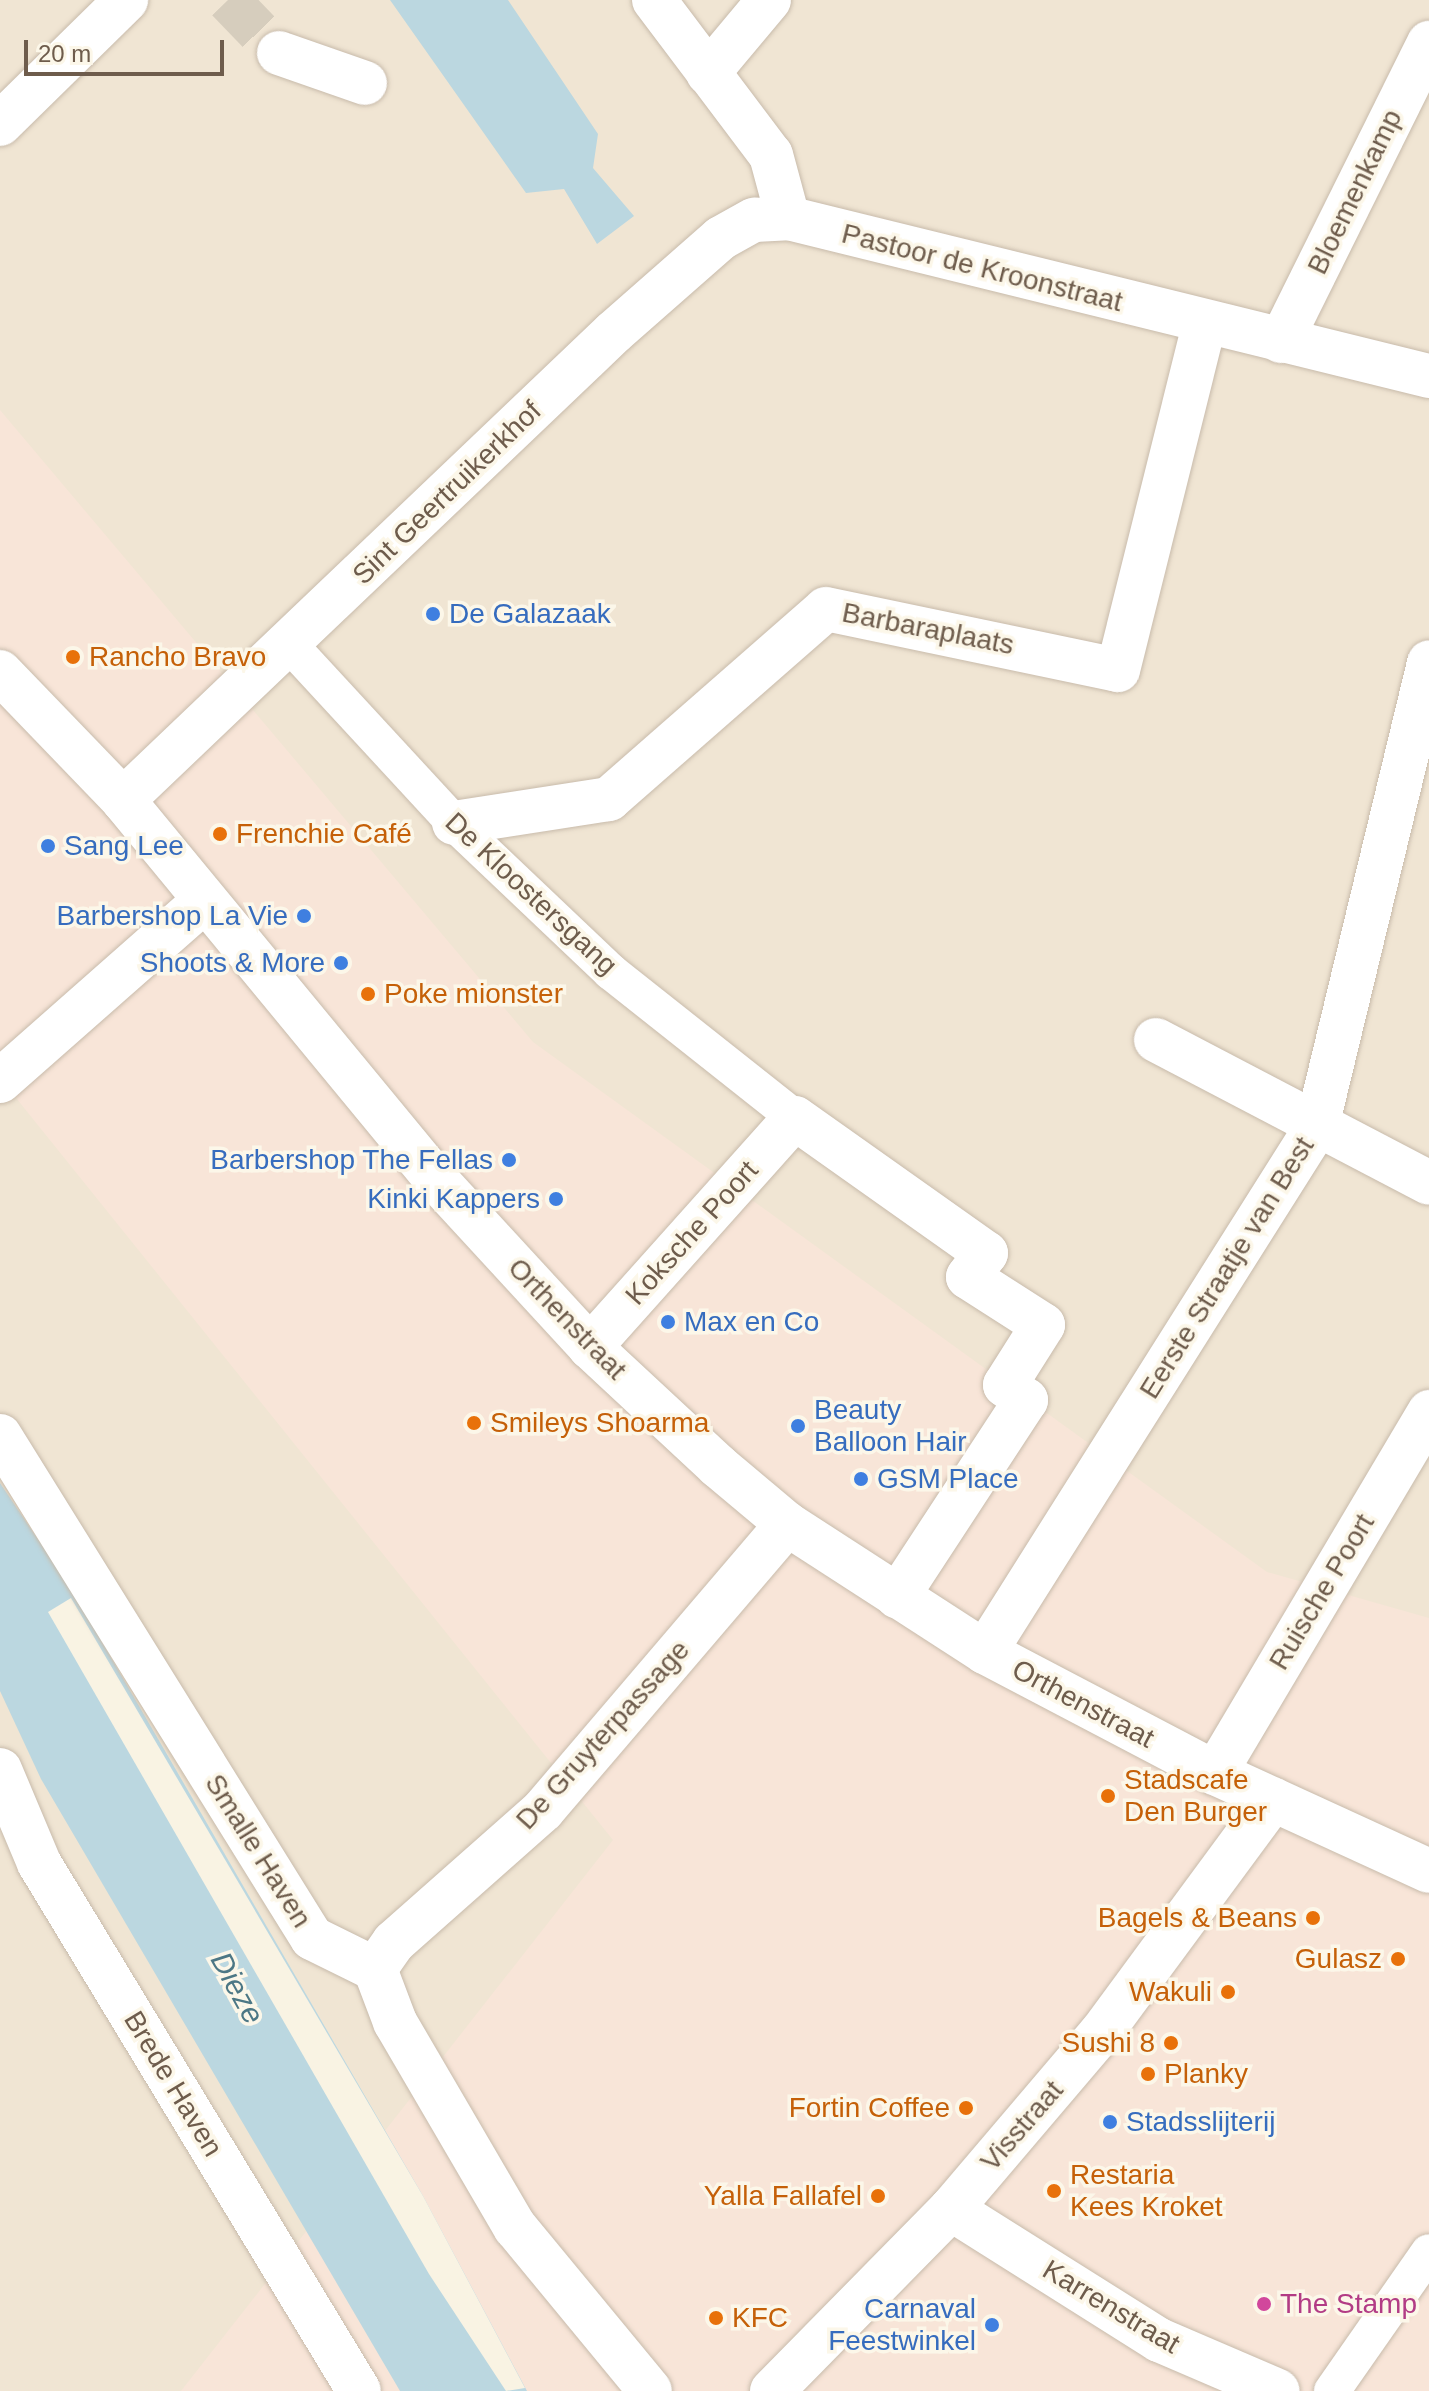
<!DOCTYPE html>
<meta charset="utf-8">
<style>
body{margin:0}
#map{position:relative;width:1429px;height:2391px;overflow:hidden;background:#f9f3e3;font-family:Arial,sans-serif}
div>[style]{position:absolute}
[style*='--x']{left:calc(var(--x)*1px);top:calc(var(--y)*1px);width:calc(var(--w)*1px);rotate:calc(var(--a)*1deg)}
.residential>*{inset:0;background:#f0e5d3}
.commercial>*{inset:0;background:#f8e5d8}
.water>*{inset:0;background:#bbd7e0}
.pier>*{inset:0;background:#f9f3e3}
.street-tunnel>*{height:44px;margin-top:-22px;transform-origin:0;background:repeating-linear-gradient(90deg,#d6cdbd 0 44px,transparent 0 66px)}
.roads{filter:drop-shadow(0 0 2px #c8bbab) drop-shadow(0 0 2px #c8bbab)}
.lane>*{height:36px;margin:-18px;padding:0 18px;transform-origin:18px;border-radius:18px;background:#fff}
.street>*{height:44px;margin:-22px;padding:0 22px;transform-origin:22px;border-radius:22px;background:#fff}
.dots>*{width:22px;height:22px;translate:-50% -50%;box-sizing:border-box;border:4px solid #fcf7e9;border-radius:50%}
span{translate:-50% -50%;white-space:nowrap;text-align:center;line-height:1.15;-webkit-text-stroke:7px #fcf7e9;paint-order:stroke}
.street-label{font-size:28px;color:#6e5c4c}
.shop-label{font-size:28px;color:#366cbe}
.left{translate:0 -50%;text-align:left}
.right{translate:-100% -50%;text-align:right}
.food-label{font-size:28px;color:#c56008}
.hotel-label{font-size:28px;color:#b23c85}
.water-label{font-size:30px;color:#4c7785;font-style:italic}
.scale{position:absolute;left:24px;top:40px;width:200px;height:36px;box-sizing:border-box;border:4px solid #6e5c4c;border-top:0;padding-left:10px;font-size:24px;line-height:28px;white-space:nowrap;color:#6e5c4c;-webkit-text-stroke:6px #fcf7e9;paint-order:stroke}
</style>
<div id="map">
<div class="residential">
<div style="clip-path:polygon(0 0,1429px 0,1429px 2391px,0 2391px)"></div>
</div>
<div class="commercial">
<div style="clip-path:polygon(0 410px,533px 1042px,1267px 1572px,1429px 1618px,1429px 2391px,181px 2391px,613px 1840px,0 1078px)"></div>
</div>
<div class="water">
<div style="clip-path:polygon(390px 0,508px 0,598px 134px,593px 168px,634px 216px,597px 244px,564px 189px,526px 193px)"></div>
<div style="clip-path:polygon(0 1483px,70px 1587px,423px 2196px,527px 2391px,400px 2391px,41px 1779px,0 1691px)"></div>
</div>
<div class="pier">
<div style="clip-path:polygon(71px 1598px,423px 2196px,525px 2388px,506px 2391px,429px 2274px,48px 1612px)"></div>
</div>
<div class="street-tunnel">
<div style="--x:228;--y:0;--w:74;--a:46.1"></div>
</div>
<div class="roads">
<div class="lane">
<div style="--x:290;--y:645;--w:242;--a:47.3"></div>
<div style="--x:454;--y:823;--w:216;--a:43.5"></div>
<div style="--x:611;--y:972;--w:235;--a:38.4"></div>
<div style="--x:1332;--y:2391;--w:169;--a:-55.1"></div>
</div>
<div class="street">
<div style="--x:654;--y:0;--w:194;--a:53"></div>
<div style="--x:771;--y:155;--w:65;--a:74.9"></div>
<div style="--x:279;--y:53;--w:91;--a:19.2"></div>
<div style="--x:708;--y:73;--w:95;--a:-50.1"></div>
<div style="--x:0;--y:124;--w:177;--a:-44.5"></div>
<div style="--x:1281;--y:341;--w:333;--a:-63.6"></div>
<div style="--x:0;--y:672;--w:178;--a:46.1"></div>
<div style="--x:123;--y:800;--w:486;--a:50.5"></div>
<div style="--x:432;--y:1175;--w:234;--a:47.4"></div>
<div style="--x:590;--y:1347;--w:175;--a:42.9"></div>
<div style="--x:718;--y:1466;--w:90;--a:40"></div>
<div style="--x:787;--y:1524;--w:236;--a:32.9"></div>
<div style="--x:985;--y:1652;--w:260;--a:27.7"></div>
<div style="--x:1215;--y:1773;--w:235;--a:24.6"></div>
<div style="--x:123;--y:800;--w:678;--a:-43.63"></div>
<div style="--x:614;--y:332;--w:142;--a:-41.3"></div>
<div style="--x:721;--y:238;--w:38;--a:-29"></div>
<div style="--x:754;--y:220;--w:34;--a:-3"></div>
<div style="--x:788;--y:218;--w:660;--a:13.85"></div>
<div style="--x:454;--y:823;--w:157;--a:-8.8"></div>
<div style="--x:609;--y:799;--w:288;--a:-41.2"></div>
<div style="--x:826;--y:609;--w:298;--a:11.8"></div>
<div style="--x:1118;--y:670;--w:356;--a:-76"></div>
<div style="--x:1156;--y:1040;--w:308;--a:27.6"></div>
<div style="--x:0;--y:1081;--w:272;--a:-41.4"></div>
<div style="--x:590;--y:1347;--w:307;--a:-48.2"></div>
<div style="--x:795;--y:1118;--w:234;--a:35.3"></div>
<div style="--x:986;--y:1253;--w:30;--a:127"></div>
<div style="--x:968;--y:1277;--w:89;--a:32.6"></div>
<div style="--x:1043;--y:1325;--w:71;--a:122.3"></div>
<div style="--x:1005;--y:1385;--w:26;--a:36"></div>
<div style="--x:1026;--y:1400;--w:235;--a:123.2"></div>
<div style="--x:0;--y:1436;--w:591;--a:58.14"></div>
<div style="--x:312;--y:1938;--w:70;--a:26.2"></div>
<div style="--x:375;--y:1969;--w:57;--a:69.3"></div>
<div style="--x:395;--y:2022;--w:238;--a:59.7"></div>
<div style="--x:515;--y:2227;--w:212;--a:50.5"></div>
<div style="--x:985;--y:1652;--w:622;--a:-57.74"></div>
<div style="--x:1317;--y:1126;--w:477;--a:-76.4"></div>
<div style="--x:0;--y:1770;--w:101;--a:67.2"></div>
<div style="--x:39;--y:1863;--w:617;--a:58.78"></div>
<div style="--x:1215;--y:1773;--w:420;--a:-59.3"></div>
<div style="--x:375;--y:1969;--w:33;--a:-55"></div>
<div style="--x:394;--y:1942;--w:199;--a:-41.5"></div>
<div style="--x:543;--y:1810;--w:376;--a:-49.5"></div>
<div style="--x:951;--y:2209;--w:246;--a:32.2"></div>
<div style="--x:1159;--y:2340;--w:129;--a:23.2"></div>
<div style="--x:772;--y:2391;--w:255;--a:-45.5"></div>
<div style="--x:951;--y:2209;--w:231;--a:-49.6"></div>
<div style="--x:1101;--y:2033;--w:290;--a:-53.6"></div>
</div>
</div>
<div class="dots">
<div style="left:433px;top:614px;background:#3f7fe0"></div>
<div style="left:73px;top:657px;background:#e8710a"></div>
<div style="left:220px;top:834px;background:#e8710a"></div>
<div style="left:48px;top:846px;background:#3f7fe0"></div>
<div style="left:304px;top:916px;background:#3f7fe0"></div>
<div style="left:341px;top:963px;background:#3f7fe0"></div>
<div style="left:368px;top:994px;background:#e8710a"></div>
<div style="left:509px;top:1160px;background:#3f7fe0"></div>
<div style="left:556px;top:1199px;background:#3f7fe0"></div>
<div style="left:668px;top:1322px;background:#3f7fe0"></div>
<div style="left:474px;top:1423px;background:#e8710a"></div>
<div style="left:798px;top:1426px;background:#3f7fe0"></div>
<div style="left:861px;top:1479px;background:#3f7fe0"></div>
<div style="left:1108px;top:1796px;background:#e8710a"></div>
<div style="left:1313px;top:1918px;background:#e8710a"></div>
<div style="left:1398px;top:1959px;background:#e8710a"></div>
<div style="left:1228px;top:1992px;background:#e8710a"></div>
<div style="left:1171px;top:2043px;background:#e8710a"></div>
<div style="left:1148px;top:2074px;background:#e8710a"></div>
<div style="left:966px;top:2108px;background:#e8710a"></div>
<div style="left:1110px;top:2122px;background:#3f7fe0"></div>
<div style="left:1054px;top:2191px;background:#e8710a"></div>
<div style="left:878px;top:2196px;background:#e8710a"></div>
<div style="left:1264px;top:2304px;background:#d1479c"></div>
<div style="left:716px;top:2318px;background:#e8710a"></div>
<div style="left:992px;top:2325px;background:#3f7fe0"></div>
</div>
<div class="street-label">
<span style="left:1355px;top:192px;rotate:-64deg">Bloemenkamp</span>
<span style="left:982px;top:268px;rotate:14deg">Pastoor de Kroonstraat</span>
<span style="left:447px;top:493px;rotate:-44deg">Sint Geertruikerkhof</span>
<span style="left:928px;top:629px;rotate:11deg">Barbaraplaats</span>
<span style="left:531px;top:894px;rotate:43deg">De Kloostersgang</span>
<span style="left:692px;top:1233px;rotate:-48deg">Koksche Poort</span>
<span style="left:1227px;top:1268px;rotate:-58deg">Eerste Straatje van Best</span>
<span style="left:567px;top:1319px;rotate:46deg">Orthenstraat</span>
<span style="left:1322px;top:1592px;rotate:-59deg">Ruische Poort</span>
<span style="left:1083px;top:1704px;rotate:28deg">Orthenstraat</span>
<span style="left:603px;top:1735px;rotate:-48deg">De Gruyterpassage</span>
<span style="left:258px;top:1851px;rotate:58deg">Smalle Haven</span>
<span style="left:173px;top:2084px;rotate:59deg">Brede Haven</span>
<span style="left:1022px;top:2126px;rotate:-49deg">Visstraat</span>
<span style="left:1111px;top:2307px;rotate:31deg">Karrenstraat</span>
</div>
<div class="shop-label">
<span class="left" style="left:449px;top:614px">De Galazaak</span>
<span class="left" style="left:64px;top:846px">Sang Lee</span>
<span class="right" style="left:288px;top:916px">Barbershop La Vie</span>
<span class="right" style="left:325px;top:963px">Shoots &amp; More</span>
<span class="right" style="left:493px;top:1160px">Barbershop The Fellas</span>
<span class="right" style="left:540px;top:1199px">Kinki Kappers</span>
<span class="left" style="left:684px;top:1322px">Max en Co</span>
<span class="left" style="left:814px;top:1426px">Beauty<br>Balloon Hair</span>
<span class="left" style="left:877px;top:1479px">GSM Place</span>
<span class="left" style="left:1126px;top:2122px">Stadsslijterij</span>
<span class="right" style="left:976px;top:2325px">Carnaval<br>Feestwinkel</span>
</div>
<div class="food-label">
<span class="left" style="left:89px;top:657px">Rancho Bravo</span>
<span class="left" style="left:236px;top:834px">Frenchie Café</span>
<span class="left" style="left:384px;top:994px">Poke mionster</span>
<span class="left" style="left:490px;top:1423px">Smileys Shoarma</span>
<span class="left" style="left:1124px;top:1796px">Stadscafe<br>Den Burger</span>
<span class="right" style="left:1297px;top:1918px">Bagels &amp; Beans</span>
<span class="right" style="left:1382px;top:1959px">Gulasz</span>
<span class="right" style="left:1212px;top:1992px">Wakuli</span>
<span class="right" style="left:1155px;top:2043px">Sushi 8</span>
<span class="left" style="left:1164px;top:2074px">Planky</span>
<span class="right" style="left:950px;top:2108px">Fortin Coffee</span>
<span class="left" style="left:1070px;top:2191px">Restaria<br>Kees Kroket</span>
<span class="right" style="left:862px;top:2196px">Yalla Fallafel</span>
<span class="left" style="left:732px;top:2318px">KFC</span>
</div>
<div class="hotel-label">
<span class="left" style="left:1280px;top:2304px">The Stamp</span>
</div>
<div class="water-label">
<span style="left:237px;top:1988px;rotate:61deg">Dieze</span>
</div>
<div class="scale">20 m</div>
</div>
